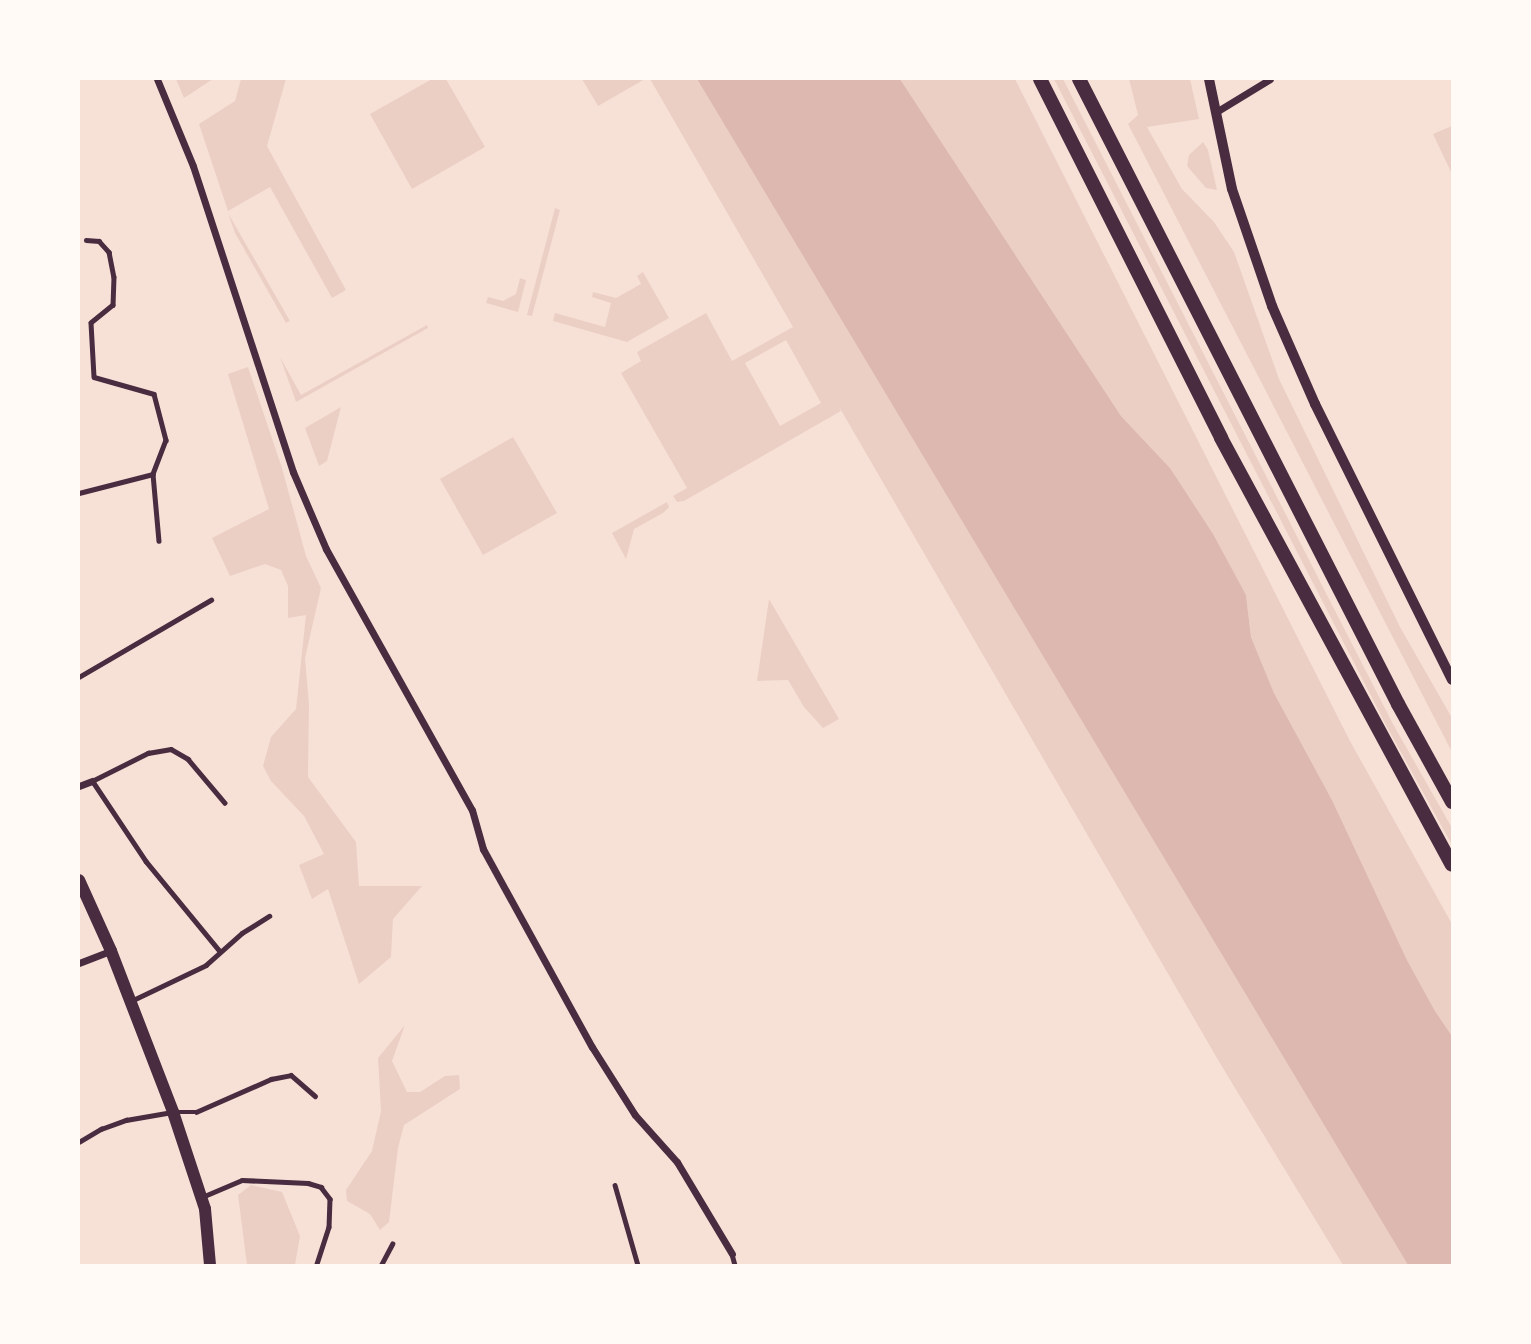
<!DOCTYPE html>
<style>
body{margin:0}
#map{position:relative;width:1531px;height:1344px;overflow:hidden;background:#f7e1d7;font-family:"Crimson Pro",serif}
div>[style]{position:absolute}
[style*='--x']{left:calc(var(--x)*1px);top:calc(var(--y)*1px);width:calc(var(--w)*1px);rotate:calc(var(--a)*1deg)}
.green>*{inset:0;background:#ebcfc5}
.water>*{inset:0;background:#dcb8b0}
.service>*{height:4.5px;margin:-2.25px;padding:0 2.25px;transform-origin:2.25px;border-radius:2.25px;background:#4a2c40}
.minor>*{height:7px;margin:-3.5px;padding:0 3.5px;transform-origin:3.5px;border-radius:3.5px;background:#4a2c40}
.tertiary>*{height:10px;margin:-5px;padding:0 5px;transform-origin:5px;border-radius:5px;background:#4a2c40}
.secondary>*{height:12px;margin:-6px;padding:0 6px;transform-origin:6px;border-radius:6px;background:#4a2c40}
.trunk>*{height:14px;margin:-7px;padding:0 7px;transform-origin:7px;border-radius:7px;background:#4a2c40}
span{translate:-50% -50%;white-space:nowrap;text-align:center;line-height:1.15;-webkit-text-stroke:7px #fffaf5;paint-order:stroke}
.frame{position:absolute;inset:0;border:80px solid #fffaf5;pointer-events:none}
</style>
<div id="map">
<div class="green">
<div style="clip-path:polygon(176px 79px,213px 79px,184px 98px)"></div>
<div style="clip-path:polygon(241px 79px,286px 79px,267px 146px,346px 290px,332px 298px,270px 187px,228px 211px,199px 124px,235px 101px)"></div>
<div style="clip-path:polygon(432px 79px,446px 79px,485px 147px,412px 189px,370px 114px)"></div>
<div style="clip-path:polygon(582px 79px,645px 79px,598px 106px)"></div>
<div style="clip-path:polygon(evenodd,650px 79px,697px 79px,1408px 1265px,1343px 1265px,1221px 1065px,838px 405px,841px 411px,684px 501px,677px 502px,673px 496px,687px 488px,621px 373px,641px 361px,637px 352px,706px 313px,732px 361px,793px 327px,650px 79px,786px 340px,821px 403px,780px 426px,745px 363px,786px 340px)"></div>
<div style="clip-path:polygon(900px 79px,1015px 79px,1350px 741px,1452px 924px,1452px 1036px,1435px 1011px,1407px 960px,1332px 800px,1274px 693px,1251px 637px,1246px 595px,1170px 468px,1121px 416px)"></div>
<div style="clip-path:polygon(1054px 79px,1063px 79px,1393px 724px,1452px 828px,1452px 845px,1387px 727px)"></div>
<div style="clip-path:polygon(1129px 79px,1190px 79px,1199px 119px,1147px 127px,1182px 189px,1214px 222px,1234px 252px,1279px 379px,1400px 627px,1452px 718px,1452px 752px,1128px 124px,1138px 115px)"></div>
<div style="clip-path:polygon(1452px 126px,1452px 174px,1433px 134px)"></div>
<div style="clip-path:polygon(1203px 142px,1208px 150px,1217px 190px,1206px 188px,1187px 166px,1189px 155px)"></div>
<div style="clip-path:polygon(555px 208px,560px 210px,532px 316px,527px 315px)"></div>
<div style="clip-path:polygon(228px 213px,290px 321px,286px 323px,235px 233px)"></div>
<div style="clip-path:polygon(643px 272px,669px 318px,627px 342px,553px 321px,555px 313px,605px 327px,611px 303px,592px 297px,593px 292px,616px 298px,641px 284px,637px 276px)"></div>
<div style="clip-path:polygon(520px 278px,526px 280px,518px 312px,486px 303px,488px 297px,503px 301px,516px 294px)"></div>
<div style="clip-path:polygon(427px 325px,428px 328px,296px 402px,280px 357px,301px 395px)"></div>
<div style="clip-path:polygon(248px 367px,282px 468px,306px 556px,321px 588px,305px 658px,309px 705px,308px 777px,356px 842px,359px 886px,422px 886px,393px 919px,391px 957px,359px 984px,328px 889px,312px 899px,299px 865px,324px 854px,304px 816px,271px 781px,263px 766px,271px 737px,296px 709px,306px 615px,288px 618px,288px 586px,281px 570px,265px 564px,230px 576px,212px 538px,269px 509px,228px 374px)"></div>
<div style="clip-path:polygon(341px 407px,327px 461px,319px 466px,305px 428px)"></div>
<div style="clip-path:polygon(513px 437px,557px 513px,483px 555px,440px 479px)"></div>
<div style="clip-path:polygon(667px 502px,669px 507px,663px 513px,634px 529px,626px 559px,612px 533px)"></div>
<div style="clip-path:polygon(769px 599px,839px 719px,823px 728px,804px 707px,788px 680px,757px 681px)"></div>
<div style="clip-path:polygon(405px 1025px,392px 1061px,407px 1092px,420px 1092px,445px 1076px,459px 1075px,460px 1089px,404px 1125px,398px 1148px,389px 1222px,380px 1230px,370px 1214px,347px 1201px,346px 1190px,372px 1151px,381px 1111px,378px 1058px)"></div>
<div style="clip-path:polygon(251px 1185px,282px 1192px,300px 1236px,295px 1265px,247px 1265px,238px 1195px)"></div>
</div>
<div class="water">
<div style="clip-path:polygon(697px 79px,900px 79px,1121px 416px,1170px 468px,1213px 534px,1246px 595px,1251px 637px,1274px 693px,1332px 800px,1407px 960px,1435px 1011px,1452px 1036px,1452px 1265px,1408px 1265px)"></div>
</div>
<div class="service">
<div style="--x:86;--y:240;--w:13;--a:4"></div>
<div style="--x:99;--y:241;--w:15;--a:48"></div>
<div style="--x:109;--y:252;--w:25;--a:79"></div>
<div style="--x:114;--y:277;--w:28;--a:92"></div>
<div style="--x:113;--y:305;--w:28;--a:141"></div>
<div style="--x:91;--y:323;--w:54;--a:86.8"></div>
<div style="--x:94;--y:377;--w:62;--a:15.8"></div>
<div style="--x:154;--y:394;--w:48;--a:75.4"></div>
<div style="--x:166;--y:440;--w:36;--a:111"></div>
<div style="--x:153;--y:474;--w:67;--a:84.9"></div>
<div style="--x:79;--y:493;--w:76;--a:-14.4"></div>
<div style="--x:79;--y:677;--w:153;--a:-30.3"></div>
<div style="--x:220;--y:952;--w:117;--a:-129.4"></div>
<div style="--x:146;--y:862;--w:97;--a:-123.7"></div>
<div style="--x:92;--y:781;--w:63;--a:-26.6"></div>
<div style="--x:148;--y:753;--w:23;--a:-10"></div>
<div style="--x:171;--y:749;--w:20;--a:30"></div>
<div style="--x:188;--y:759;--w:57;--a:49.9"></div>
<div style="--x:131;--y:1001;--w:83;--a:-25.6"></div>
<div style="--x:206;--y:965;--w:48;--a:-41.6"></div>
<div style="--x:242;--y:933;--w:32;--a:-32"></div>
<div style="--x:79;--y:1142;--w:26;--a:-31"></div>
<div style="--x:101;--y:1129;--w:27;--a:-20"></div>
<div style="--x:126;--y:1120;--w:48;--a:-9.7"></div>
<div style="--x:173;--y:1112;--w:23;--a:0"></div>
<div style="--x:196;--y:1112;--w:82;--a:-23.7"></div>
<div style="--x:271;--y:1079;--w:20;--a:-11"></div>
<div style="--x:291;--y:1075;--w:32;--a:41"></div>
<div style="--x:615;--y:1185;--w:83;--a:74"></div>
<div style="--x:202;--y:1197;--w:43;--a:-23"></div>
<div style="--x:242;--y:1180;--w:66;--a:2.6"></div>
<div style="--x:308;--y:1183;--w:14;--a:17"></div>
<div style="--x:321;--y:1187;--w:15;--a:53"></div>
<div style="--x:330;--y:1199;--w:28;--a:92"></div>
<div style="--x:329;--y:1227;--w:40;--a:108"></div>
<div style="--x:732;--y:1254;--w:11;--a:75"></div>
<div style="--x:381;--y:1265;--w:24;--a:-62"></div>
</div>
<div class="minor">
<div style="--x:157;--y:79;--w:94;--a:67.5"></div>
<div style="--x:193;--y:166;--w:322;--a:71.9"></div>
<div style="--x:293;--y:472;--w:84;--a:66.8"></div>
<div style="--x:326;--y:549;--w:299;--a:60.8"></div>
<div style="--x:472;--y:810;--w:41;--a:74.2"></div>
<div style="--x:483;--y:849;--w:226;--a:61.2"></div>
<div style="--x:592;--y:1047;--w:80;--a:57.7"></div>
<div style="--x:635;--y:1115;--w:63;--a:48.2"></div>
<div style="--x:677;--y:1162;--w:107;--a:59.1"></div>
<div style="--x:1216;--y:112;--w:63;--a:-31.4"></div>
<div style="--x:79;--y:786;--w:14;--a:-21"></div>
<div style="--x:79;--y:963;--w:34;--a:-21"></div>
</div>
<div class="tertiary">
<div style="--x:1209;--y:79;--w:112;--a:78.2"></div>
<div style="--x:1232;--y:189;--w:124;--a:71.1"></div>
<div style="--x:1272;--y:306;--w:107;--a:66.3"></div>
<div style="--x:1315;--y:404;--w:308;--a:63.6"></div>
</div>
<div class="secondary">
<div style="--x:79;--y:880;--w:78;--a:65.7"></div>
<div style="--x:111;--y:951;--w:173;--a:68.9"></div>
<div style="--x:173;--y:1112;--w:102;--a:71.7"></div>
<div style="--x:205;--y:1209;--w:56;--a:84.9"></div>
</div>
<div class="trunk">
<div style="--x:1040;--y:79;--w:402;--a:63.2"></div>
<div style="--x:1221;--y:438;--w:485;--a:61.6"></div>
<div style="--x:1079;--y:79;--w:702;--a:62.96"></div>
<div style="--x:1398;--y:704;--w:112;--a:61.1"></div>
</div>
<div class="frame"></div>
</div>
